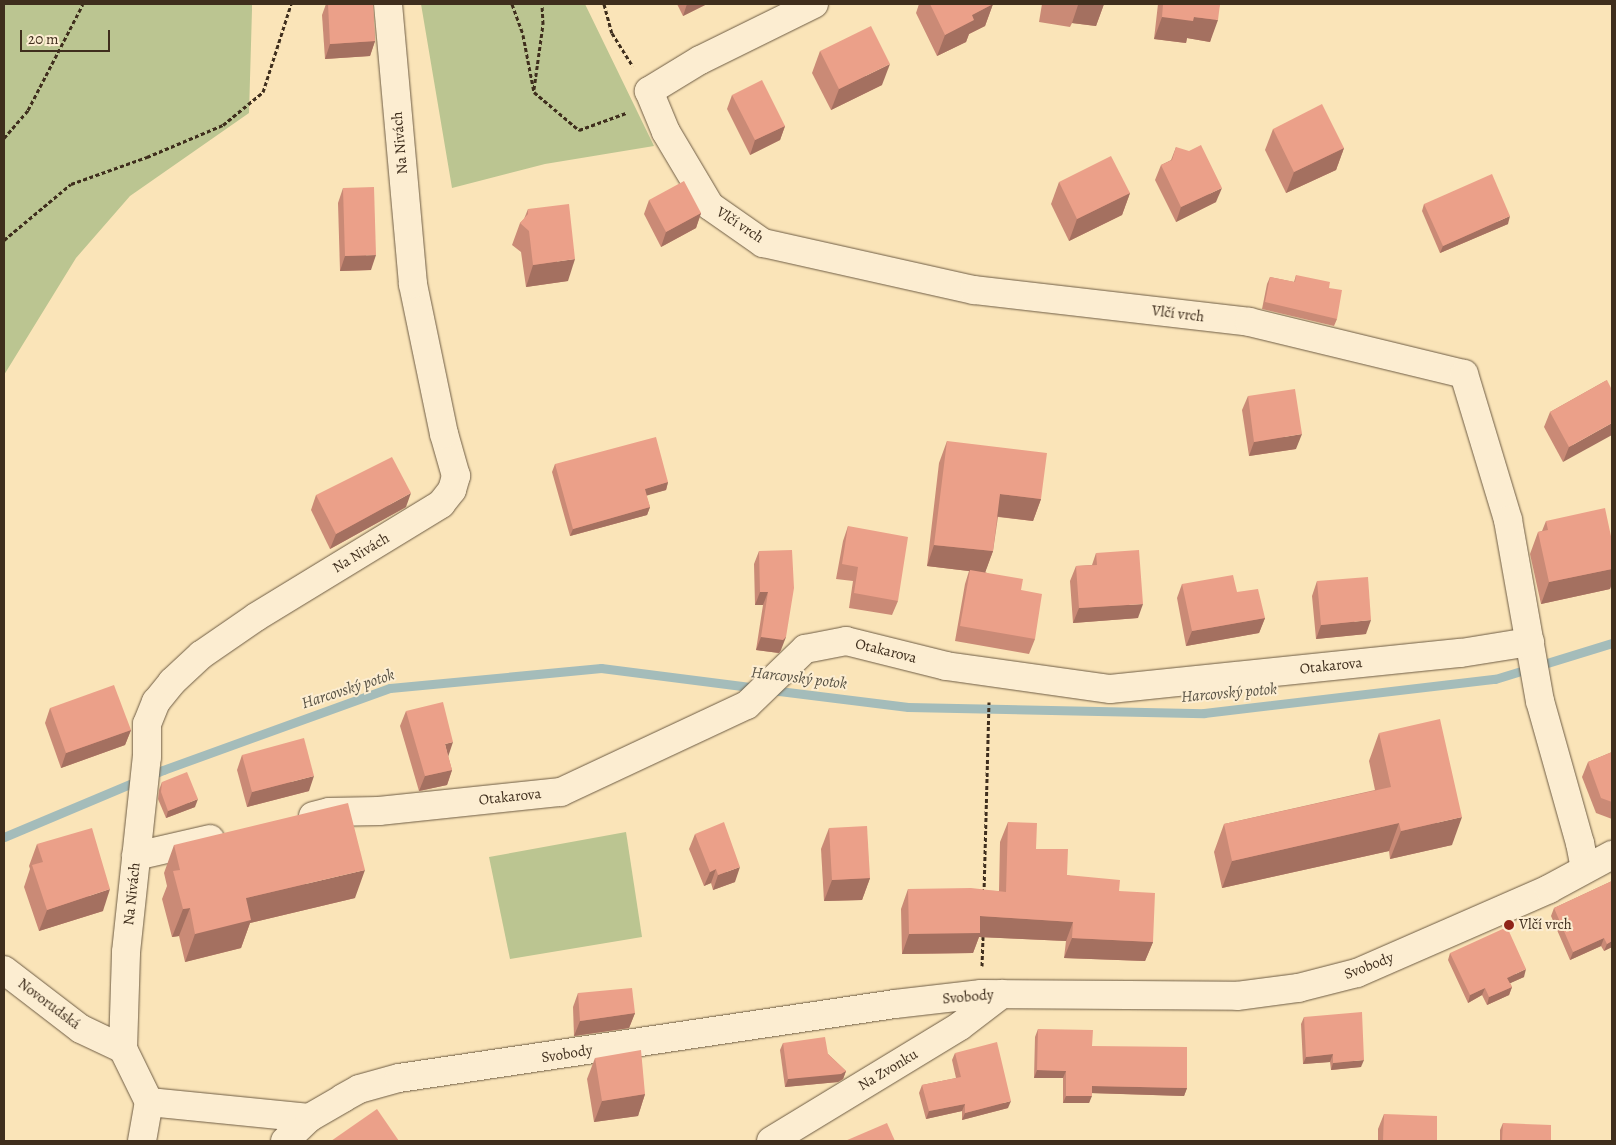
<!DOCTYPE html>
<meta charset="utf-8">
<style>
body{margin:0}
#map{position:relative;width:1616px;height:1145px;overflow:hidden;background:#fae4b8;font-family:Alegreya,serif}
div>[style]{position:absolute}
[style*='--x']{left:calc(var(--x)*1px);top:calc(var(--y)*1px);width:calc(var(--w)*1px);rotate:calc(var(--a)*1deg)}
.green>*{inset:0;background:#bbc591}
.stream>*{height:9px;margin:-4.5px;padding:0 4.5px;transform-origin:4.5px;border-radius:4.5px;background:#a4bcba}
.path>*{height:3px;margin-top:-1.5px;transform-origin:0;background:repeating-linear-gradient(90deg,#3f2e1d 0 4px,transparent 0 6.5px)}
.roads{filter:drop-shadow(0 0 1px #6e5c44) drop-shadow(0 0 1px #6e5c44)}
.minor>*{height:28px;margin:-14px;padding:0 14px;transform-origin:14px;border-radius:14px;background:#fcedd1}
.wall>*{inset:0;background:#ca8a76}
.shaded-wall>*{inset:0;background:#a47060}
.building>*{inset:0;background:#eba089}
.dots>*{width:14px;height:14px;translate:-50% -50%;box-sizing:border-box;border:2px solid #fcedd1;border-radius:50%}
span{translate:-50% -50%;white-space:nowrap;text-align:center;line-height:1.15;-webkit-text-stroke:4px #fcedd1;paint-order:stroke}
.street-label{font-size:15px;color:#3f2e1d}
.poi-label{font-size:15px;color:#3f2e1d}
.left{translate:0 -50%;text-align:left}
.water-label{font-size:16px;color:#585244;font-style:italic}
.frame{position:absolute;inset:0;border:5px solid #3f2e1d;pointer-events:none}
.scale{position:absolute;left:20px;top:30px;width:90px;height:22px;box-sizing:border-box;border:2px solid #3f2e1d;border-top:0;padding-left:6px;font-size:15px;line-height:18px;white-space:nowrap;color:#3f2e1d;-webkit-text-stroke:4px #fcedd1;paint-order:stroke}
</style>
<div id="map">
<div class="green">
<div style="clip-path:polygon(4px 4px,252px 4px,252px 10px,249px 113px,130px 196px,76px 258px,4px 375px)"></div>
<div style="clip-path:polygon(421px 4px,585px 4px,654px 146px,545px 164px,452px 188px)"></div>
<div style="clip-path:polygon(626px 832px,642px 937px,510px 959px,489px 857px)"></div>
</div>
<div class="stream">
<div style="--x:771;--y:690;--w:138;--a:7.1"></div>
<div style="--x:908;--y:707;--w:296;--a:1.2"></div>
<div style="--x:1204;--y:713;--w:293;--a:-6.7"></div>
<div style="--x:1495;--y:679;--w:122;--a:-17.1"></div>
<div style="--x:4;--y:837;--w:173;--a:-22.8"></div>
<div style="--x:163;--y:770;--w:241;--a:-19.9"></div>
<div style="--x:390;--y:688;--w:212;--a:-5.4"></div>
<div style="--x:601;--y:668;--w:158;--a:7.3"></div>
</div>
<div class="path">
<div style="--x:512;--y:4;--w:33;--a:70"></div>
<div style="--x:523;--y:35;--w:58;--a:79.1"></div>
<div style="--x:534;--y:92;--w:59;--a:40.2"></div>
<div style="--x:579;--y:130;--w:50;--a:-19.9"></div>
<div style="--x:604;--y:4;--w:30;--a:75"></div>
<div style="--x:612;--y:33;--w:39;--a:58"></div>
<div style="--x:534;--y:89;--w:66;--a:-82.1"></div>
<div style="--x:543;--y:24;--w:20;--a:-93"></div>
<div style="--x:4;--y:138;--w:37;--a:-49"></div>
<div style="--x:28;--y:110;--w:119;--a:-62.6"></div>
<div style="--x:4;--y:240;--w:87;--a:-39.9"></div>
<div style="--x:71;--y:184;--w:81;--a:-19.6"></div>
<div style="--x:147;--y:157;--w:82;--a:-22.8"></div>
<div style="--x:223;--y:125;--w:52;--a:-39.5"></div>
<div style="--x:263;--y:92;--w:92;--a:-72.3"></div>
<div style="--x:984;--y:893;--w:191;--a:-88.5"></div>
<div style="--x:982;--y:966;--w:31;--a:-88"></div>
</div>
<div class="roads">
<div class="minor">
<div style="--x:814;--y:4;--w:127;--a:153.8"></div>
<div style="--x:700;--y:60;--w:60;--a:148.7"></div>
<div style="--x:649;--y:91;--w:44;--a:67.5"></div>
<div style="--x:666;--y:132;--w:86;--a:59.3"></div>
<div style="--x:710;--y:206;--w:65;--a:34.9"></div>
<div style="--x:763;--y:243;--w:216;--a:12.6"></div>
<div style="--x:974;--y:290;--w:277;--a:6.6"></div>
<div style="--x:1249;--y:322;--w:221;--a:13.6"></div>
<div style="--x:1464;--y:374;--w:152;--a:73.2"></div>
<div style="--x:1508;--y:520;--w:184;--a:80"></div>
<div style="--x:1540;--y:701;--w:148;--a:74.3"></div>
<div style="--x:1580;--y:843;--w:25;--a:79"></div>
<div style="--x:313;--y:816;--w:16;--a:-14"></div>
<div style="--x:329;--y:812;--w:50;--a:-1.1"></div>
<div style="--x:379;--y:811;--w:183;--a:-6"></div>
<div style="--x:561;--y:792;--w:205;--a:-25.1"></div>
<div style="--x:747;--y:705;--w:81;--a:-44"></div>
<div style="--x:805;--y:649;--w:42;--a:-11"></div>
<div style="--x:846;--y:641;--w:103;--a:14"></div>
<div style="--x:946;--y:666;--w:166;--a:8"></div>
<div style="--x:1110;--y:689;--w:353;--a:-5.9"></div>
<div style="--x:1461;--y:653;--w:70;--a:-9.1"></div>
<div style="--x:136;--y:856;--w:76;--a:-12.9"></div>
<div style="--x:4;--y:970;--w:97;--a:37.5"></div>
<div style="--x:81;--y:1029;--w:47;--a:25.5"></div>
<div style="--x:149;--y:1102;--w:161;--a:5.7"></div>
<div style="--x:142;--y:1141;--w:40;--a:-80"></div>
<div style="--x:149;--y:1102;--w:59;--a:-116.1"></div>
<div style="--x:123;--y:1049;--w:97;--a:-88.2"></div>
<div style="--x:126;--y:952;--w:196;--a:-83.9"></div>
<div style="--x:147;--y:757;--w:33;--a:-90"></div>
<div style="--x:147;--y:724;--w:24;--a:-68"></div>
<div style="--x:156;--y:702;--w:26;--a:-51"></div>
<div style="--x:172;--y:682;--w:40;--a:-43"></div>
<div style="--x:201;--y:655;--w:67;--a:-34.6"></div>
<div style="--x:256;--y:617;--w:217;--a:-31.4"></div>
<div style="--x:441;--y:504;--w:18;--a:-52"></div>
<div style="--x:452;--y:490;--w:15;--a:-74"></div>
<div style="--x:456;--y:476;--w:44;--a:-105.9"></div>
<div style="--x:444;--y:434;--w:153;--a:-101.7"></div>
<div style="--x:413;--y:284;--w:281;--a:-95.1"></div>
<div style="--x:285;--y:1141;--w:33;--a:-44"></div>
<div style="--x:309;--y:1118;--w:39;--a:-30"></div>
<div style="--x:343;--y:1098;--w:18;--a:-29"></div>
<div style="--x:359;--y:1089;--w:41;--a:-15.4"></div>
<div style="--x:399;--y:1078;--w:501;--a:-8.49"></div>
<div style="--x:895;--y:1004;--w:87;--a:-6.6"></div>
<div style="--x:981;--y:994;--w:256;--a:0.4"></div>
<div style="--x:1237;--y:996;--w:62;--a:-7.5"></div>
<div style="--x:1298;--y:988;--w:61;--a:-14.3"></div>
<div style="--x:1357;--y:973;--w:210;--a:-23.6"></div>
<div style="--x:1549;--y:889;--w:72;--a:-28.4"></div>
<div style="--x:771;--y:1141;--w:221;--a:-31.3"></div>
<div style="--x:960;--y:1026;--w:53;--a:-37.3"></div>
</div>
</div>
<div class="wall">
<div style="clip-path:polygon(326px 4px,373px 4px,375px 41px,370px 56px,325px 59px,322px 15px)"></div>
<div style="clip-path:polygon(677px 4px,707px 4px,683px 16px)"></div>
<div style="clip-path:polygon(919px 4px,993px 4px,985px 26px,969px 34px,966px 42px,937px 56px,916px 13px)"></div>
<div style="clip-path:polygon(1042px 4px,1104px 4px,1096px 26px,1072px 23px,1070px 27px,1039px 22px)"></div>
<div style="clip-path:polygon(1158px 4px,1220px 4px,1210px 42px,1187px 38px,1186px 43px,1154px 39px)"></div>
<div style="clip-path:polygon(820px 51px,882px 85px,831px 110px,812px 73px)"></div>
<div style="clip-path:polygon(732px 95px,785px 126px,780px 140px,750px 155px,727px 109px)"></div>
<div style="clip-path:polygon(1273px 129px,1344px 148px,1336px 170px,1286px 193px,1265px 150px)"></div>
<div style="clip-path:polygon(1176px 147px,1216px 202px,1176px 222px,1155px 180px,1161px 165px,1171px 160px)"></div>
<div style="clip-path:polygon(1059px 182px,1130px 193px,1122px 215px,1069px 241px,1051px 204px)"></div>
<div style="clip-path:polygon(343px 188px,371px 270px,340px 271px,338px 203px)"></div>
<div style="clip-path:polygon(649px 200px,701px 213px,696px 228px,661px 247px,644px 214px)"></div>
<div style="clip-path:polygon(1424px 204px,1508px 224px,1440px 253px,1422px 211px)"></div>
<div style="clip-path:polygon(528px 209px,568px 281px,526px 287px,521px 252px,512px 245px,520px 223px,524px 219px)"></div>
<div style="clip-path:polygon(1296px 275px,1337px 319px,1334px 326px,1262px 309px,1267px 284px,1270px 277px,1294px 282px)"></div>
<div style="clip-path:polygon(1607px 380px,1563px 462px,1544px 427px,1550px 412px)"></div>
<div style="clip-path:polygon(1248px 396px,1296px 449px,1249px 456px,1242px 410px)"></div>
<div style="clip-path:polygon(947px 441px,1041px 499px,1033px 521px,998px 517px,993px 551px,985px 572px,1021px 590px,1035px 639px,1029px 654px,955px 641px,965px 584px,969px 571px,927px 566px,939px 463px)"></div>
<div style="clip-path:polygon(555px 464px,668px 482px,666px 490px,646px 495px,650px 507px,647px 515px,570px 536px,552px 472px)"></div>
<div style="clip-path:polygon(316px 495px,406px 507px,330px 549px,311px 510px)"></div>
<div style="clip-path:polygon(1546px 521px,1612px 541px,1612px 583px,1610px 589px,1541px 604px,1530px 554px,1538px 532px,1542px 531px)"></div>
<div style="clip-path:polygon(848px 526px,898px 601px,892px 615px,849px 608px,853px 581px,836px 579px,843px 541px)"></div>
<div style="clip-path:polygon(759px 551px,781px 650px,779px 653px,756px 650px,763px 605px,755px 605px,754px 564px)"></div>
<div style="clip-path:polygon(1096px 553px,1138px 618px,1073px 623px,1070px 581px,1076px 566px,1092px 565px)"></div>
<div style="clip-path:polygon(1317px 581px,1366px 634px,1316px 639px,1312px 596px)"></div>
<div style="clip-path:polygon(1182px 584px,1237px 592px,1265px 618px,1259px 633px,1186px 646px,1177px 598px)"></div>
<div style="clip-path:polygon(50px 708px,131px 730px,125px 745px,61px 768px,45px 723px)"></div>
<div style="clip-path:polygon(406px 711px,448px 756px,452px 770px,447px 785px,419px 791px,400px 726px)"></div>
<div style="clip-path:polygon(1379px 733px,1452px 845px,1390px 859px,1389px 851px,1222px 888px,1214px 852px,1224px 824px,1375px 790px,1369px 761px)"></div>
<div style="clip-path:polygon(1612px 752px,1612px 819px,1596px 813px,1582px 777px,1588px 762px)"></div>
<div style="clip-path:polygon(242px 755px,309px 791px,247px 807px,237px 770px)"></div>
<div style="clip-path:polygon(162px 782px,195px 807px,166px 818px,158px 799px,159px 790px)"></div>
<div style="clip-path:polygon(1008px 822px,1036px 849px,1067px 875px,1119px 891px,1153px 942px,1145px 961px,1064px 958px,1066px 941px,979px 937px,973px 953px,902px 954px,901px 909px,908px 889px,999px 891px,1000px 842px)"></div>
<div style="clip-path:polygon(829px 828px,870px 878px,862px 900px,824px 901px,821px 849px)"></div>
<div style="clip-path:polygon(695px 834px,735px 882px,713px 890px,711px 883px,704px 886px,689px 849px)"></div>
<div style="clip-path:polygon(37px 844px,103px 911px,39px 931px,24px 887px,30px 869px,29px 866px)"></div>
<div style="clip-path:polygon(174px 845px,355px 898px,250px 923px,241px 948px,185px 962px,179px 936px,172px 937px,162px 899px,167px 886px,164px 873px)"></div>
<div style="clip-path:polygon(1612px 881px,1612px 947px,1604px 951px,1601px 946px,1570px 960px,1551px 916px,1554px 908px)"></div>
<div style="clip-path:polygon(1450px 953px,1524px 977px,1510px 983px,1512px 987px,1509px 995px,1487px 1005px,1482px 995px,1468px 1003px,1448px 960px)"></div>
<div style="clip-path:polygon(578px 993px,635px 1013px,629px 1028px,574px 1036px,573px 1007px)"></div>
<div style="clip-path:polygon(1304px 1017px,1361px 1067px,1331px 1070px,1330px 1062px,1303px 1064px,1301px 1024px)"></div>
<div style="clip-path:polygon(1038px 1029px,1092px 1046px,1187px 1088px,1184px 1096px,1092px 1093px,1089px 1103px,1063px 1103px,1063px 1078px,1034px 1078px,1035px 1037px)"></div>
<div style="clip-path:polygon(783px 1043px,828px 1054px,846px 1071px,843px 1079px,838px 1082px,785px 1087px,780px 1050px)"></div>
<div style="clip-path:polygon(955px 1053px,1008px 1108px,962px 1120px,962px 1111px,926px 1119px,919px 1093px,922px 1085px,956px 1078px,952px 1060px)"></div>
<div style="clip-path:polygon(595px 1058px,645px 1094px,638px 1116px,594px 1122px,587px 1079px)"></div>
<div style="clip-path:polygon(1384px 1114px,1437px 1141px,1378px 1141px,1378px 1129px)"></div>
<div style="clip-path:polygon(1503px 1123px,1551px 1141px,1500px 1141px,1500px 1130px)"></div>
</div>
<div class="shaded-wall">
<div style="clip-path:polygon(687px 4px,707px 4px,683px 16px)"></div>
<div style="clip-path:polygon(993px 4px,985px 26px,969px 34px,966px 42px,937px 56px,945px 35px,972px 15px)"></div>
<div style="clip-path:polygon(1078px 4px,1104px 4px,1096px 26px,1072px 23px,1078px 5px)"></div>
<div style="clip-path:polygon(1162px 17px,1194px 17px,1218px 20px,1210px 42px,1187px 38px,1186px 43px,1154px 39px)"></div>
<div style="clip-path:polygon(375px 41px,370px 56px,325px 59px,330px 44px)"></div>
<div style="clip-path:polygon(890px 64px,882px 85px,831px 110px,839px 89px)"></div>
<div style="clip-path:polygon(785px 126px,780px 140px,750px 155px,755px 140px)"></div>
<div style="clip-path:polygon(1344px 148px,1336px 170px,1286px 193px,1294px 172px)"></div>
<div style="clip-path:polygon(1222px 188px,1216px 202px,1176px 222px,1181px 207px)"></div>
<div style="clip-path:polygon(1130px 193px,1122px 215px,1069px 241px,1077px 219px)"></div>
<div style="clip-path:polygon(701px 213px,696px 228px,661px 247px,666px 232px)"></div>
<div style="clip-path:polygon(1510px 216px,1508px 224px,1440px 253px,1443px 246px)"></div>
<div style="clip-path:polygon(376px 255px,371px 270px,340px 271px,345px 256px)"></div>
<div style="clip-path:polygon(575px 259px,568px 281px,526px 287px,533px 265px)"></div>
<div style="clip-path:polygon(1612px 423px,1612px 435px,1563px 462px,1569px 447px)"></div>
<div style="clip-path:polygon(1302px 434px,1296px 449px,1249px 456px,1254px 442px)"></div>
<div style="clip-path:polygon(668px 482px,666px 490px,642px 497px,645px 489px)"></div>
<div style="clip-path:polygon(411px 493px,406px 507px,330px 549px,336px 534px)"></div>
<div style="clip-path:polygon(1000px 494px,1041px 499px,1033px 521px,993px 516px)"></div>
<div style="clip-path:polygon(650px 507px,647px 515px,570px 536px,573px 529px)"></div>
<div style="clip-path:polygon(934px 545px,993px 551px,985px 573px,927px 566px)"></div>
<div style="clip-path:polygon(1612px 569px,1612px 583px,1610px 589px,1541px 604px,1549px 582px)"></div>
<div style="clip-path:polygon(760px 592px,768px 592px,763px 605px,755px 605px)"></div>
<div style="clip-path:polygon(1143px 604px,1138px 618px,1073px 623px,1079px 608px)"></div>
<div style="clip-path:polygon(1265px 618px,1259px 633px,1186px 646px,1192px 631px)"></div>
<div style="clip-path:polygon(1371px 620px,1366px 634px,1316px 639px,1321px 625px)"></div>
<div style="clip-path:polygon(761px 637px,786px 637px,781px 650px,779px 653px,756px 650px)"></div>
<div style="clip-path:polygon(131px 730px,125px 745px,61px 768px,66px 753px)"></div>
<div style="clip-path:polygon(453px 742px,448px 757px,445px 744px)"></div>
<div style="clip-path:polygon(452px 770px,447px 785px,419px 791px,425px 776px)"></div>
<div style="clip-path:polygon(314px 776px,309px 791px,247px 807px,252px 792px)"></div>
<div style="clip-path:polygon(198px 799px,195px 807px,166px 818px,168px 811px)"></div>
<div style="clip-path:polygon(1462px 817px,1452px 845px,1390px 859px,1401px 831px)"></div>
<div style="clip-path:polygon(1399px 823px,1389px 851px,1222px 888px,1232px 861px)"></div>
<div style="clip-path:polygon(740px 867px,735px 882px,713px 890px,718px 875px)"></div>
<div style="clip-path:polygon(716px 869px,711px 883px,704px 886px,710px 872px)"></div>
<div style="clip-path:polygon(365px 870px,355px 898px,250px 923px,241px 948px,185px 962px,195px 934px,246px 898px)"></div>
<div style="clip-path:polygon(870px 878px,862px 900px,824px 901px,832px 880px)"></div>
<div style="clip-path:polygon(110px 889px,103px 911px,39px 931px,47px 910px)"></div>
<div style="clip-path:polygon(190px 908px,179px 936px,172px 937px,183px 909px)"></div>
<div style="clip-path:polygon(980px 916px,1073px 922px,1066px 941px,979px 937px,973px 953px,902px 954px,909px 934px)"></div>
<div style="clip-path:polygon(1072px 938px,1153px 942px,1145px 961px,1064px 958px)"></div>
<div style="clip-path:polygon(1604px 938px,1601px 946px,1570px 960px,1573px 952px)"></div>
<div style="clip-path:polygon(1612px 941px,1612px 947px,1604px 951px,1607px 944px)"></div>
<div style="clip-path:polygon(1526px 969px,1524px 977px,1504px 986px,1507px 978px)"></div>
<div style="clip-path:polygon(1512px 987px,1509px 995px,1487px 1005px,1489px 997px)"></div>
<div style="clip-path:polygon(1485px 988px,1482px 995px,1468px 1003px,1470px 995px)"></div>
<div style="clip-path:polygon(635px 1013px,629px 1028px,574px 1036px,580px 1021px)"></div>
<div style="clip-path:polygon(1333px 1054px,1330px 1062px,1303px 1064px,1306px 1057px)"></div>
<div style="clip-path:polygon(1364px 1060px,1361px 1067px,1331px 1070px,1333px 1063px)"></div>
<div style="clip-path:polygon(1037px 1070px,1066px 1071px,1063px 1078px,1034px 1078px)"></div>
<div style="clip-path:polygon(846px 1071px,843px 1079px,838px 1082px,785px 1087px,788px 1079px)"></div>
<div style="clip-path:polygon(1092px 1086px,1187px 1088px,1184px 1096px,1089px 1093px)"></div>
<div style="clip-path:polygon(645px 1094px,638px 1116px,594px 1122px,602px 1101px)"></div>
<div style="clip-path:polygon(1066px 1096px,1092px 1096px,1089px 1103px,1063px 1103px)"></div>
<div style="clip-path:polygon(1011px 1101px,1008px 1108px,962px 1120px,965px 1113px)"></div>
<div style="clip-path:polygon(965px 1104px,962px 1111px,926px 1119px,929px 1111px)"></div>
</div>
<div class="building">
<div style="clip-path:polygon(328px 4px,373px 4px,375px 41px,330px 44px)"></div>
<div style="clip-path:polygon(930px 4px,993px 4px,972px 15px,974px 20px,945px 35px)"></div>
<div style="clip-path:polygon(1067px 4px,1079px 4px,1078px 5px)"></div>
<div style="clip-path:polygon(1163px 4px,1220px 4px,1218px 20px,1194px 17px,1193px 21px,1162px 17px)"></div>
<div style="clip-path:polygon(871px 26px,890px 64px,839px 89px,820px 51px)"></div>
<div style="clip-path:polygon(762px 80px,785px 126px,755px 140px,732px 95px)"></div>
<div style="clip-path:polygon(1322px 104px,1344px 148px,1294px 172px,1273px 129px)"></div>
<div style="clip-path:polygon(1201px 145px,1222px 188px,1181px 207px,1161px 165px,1172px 160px,1176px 147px,1189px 151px)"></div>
<div style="clip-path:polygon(1111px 156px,1130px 193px,1077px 219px,1059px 182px)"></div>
<div style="clip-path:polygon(1492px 174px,1510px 216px,1443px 246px,1424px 204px)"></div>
<div style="clip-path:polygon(684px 181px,701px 213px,666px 232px,649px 200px)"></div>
<div style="clip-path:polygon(374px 187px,376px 255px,345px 256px,343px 188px)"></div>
<div style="clip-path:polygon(569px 204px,575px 259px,533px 265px,529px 231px,520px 223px,528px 214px,528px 209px)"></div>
<div style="clip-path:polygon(1296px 275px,1330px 282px,1329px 288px,1342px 290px,1337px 319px,1265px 302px,1270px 277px,1295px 282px)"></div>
<div style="clip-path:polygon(1607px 380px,1612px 390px,1612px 423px,1569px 447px,1550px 412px)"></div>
<div style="clip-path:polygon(1295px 389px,1302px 434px,1254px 442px,1248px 396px)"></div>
<div style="clip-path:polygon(656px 437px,668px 482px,645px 489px,650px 507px,573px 529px,555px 464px)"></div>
<div style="clip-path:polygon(947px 441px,1047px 453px,1041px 499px,1000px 494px,993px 551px,934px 545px)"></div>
<div style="clip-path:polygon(392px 457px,411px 493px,336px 534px,316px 495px)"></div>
<div style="clip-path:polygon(1605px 508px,1612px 541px,1612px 569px,1549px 582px,1538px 532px,1548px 530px,1546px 521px)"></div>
<div style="clip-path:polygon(848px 526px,908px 537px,898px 601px,854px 593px,858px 567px,842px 564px)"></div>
<div style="clip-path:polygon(792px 550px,794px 588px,786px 637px,783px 640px,761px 637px,768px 592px,760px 592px,759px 551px)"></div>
<div style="clip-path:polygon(1139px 550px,1143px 604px,1079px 608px,1076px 566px,1097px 565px,1096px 553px)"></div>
<div style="clip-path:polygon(970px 570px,1023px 579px,1021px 590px,1042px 594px,1035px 639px,960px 626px)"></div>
<div style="clip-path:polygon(1233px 575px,1237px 592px,1258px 589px,1265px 618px,1192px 631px,1182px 584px)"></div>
<div style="clip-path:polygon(1368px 577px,1371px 620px,1321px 625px,1317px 581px)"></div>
<div style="clip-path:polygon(114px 685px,131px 730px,66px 753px,50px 708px)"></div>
<div style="clip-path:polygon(443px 702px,453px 742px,445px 744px,452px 770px,425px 776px,406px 711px)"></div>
<div style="clip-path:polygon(1440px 719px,1462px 817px,1401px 831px,1399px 823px,1232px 861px,1224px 824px,1391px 787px,1379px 733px)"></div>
<div style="clip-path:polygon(304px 738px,314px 776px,252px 792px,242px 755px)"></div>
<div style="clip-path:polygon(1612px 752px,1612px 802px,1601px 798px,1588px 762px)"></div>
<div style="clip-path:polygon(187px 772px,198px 799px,168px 811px,161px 792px,162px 782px)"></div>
<div style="clip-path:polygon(348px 803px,365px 870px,246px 898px,251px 920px,195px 934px,190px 908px,183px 909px,173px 871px,180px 870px,174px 845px)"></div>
<div style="clip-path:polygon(724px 822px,740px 867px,718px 875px,716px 869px,710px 872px,695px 834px)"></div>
<div style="clip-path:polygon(1008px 822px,1037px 823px,1036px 849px,1068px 849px,1067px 875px,1120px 880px,1119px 891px,1155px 893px,1153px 942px,1072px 938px,1073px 922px,980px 916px,980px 933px,909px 934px,908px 889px,971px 888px,1006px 892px)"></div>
<div style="clip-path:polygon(867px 826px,870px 878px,832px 880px,829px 828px)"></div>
<div style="clip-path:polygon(92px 828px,110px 889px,47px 910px,32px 865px,43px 862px,37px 844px)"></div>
<div style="clip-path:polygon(1612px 881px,1612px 941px,1607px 944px,1604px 938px,1573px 952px,1554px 908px)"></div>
<div style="clip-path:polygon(1507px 927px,1526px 969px,1507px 978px,1512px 987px,1489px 997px,1485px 988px,1470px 995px,1450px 953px)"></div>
<div style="clip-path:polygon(632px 988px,635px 1013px,580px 1021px,578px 993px)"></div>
<div style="clip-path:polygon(1362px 1012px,1364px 1060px,1333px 1063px,1333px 1054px,1306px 1057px,1304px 1017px)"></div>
<div style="clip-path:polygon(1038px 1029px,1093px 1030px,1092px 1046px,1187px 1047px,1187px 1088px,1092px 1086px,1092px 1096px,1066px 1096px,1066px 1071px,1037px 1070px)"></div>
<div style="clip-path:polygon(825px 1037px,828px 1054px,846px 1071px,841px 1074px,788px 1079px,783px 1043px)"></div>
<div style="clip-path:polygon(997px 1042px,1011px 1101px,965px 1113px,965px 1104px,929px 1111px,922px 1085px,961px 1077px,955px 1053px)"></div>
<div style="clip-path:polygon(641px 1050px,645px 1094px,602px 1101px,595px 1058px)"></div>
<div style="clip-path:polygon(377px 1109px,399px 1141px,331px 1141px)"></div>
<div style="clip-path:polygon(1384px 1114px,1437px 1116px,1437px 1141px,1383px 1141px)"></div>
<div style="clip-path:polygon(887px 1123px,895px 1141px,845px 1141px)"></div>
<div style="clip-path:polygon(1503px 1123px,1551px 1125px,1551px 1141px,1502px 1141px)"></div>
</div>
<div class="dots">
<div style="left:1509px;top:925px;background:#8f2418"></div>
</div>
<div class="street-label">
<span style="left:400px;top:143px;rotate:-95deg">Na Nivách</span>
<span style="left:740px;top:225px;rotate:33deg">Vlčí vrch</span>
<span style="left:1178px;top:314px;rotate:7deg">Vlčí vrch</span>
<span style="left:361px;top:553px;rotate:-31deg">Na Nivách</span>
<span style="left:886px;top:651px;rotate:14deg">Otakarova</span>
<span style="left:1331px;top:666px;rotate:-6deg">Otakarova</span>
<span style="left:510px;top:797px;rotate:-6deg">Otakarova</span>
<span style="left:132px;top:894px;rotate:-84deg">Na Nivách</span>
<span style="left:1369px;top:966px;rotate:-21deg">Svobody</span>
<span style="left:968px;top:997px;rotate:-5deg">Svobody</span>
<span style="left:49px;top:1004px;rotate:37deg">Novorudská</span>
<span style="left:567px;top:1054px;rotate:-9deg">Svobody</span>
<span style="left:888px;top:1070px;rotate:-31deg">Na Zvonku</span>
</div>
<div class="poi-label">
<span class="left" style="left:1519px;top:925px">Vlčí vrch</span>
</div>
<div class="water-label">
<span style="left:799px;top:678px;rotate:7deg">Harcovský potok</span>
<span style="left:348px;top:689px;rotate:-18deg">Harcovský potok</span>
<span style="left:1229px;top:693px;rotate:-5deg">Harcovský potok</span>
</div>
<div class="frame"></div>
<div class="scale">20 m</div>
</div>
